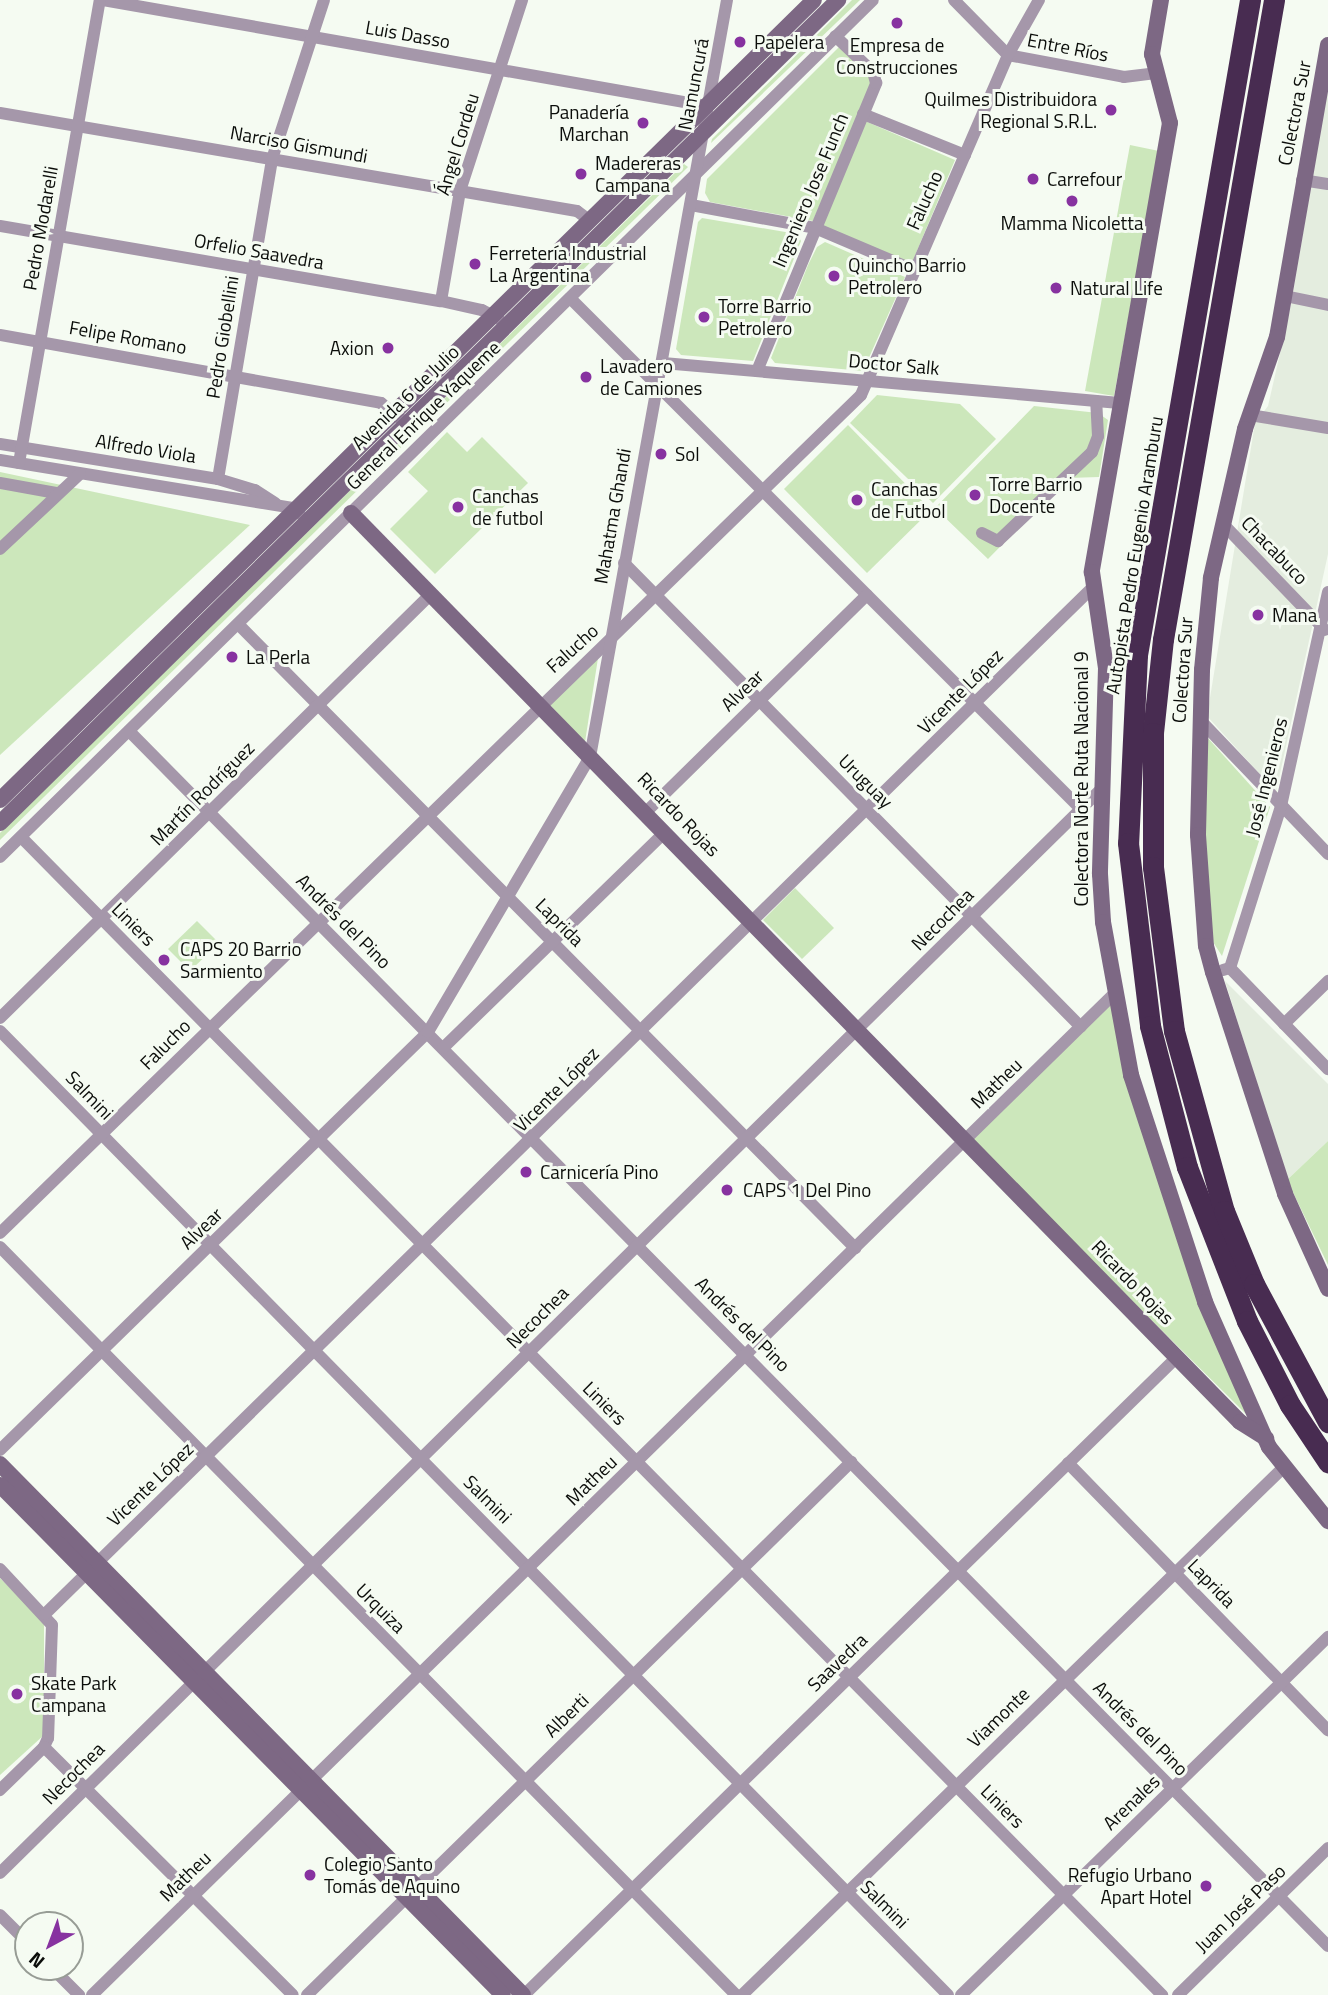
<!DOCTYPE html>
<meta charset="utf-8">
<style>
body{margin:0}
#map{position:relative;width:1328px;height:1995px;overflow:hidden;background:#f5fbf2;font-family:"Titillium Web",sans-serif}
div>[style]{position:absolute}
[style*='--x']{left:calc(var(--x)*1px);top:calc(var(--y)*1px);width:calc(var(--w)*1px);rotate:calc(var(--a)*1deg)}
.built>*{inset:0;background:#e4eddf}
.green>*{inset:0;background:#cce7bb}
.street>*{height:12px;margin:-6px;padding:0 6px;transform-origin:6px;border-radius:6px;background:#a597aa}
.secondary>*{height:16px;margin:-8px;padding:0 8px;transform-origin:8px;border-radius:8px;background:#7d6884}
.highway>*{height:21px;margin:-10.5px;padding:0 10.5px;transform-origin:10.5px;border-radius:10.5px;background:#482c51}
.dots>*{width:19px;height:19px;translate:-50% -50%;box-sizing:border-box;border:4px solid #f5fbf2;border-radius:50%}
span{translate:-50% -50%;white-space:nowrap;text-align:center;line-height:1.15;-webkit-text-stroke:6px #f5fbf2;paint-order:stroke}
.street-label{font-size:19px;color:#0b0d0a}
.poi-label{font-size:19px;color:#0b0d0a}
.left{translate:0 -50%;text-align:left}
.right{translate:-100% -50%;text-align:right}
.north{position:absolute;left:14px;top:1911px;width:70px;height:70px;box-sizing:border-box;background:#f5fbf2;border:2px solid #979c95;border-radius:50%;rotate:221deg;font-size:19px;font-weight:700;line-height:28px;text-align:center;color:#0b0d0a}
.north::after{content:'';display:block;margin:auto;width:24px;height:32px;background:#8732a0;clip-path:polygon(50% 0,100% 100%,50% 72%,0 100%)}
</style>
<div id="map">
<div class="built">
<div style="clip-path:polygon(1328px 85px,1328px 554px,1276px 792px,1207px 716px,1255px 423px,1268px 406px,1291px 305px)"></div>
<div style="clip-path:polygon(1225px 981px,1328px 1084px,1328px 1141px,1287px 1180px)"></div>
</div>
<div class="green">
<div style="clip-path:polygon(852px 0,860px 0,711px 143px,712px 139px)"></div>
<div style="clip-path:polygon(840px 46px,873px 79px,813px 221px,710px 202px,705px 193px,707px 179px)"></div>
<div style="clip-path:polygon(865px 121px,955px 160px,911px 265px,821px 226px)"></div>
<div style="clip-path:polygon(1130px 145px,1159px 151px,1114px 396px,1085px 391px)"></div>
<div style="clip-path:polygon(684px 164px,688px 167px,0 840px,0 833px)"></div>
<div style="clip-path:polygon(702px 218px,797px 234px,801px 241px,753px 361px,681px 355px,676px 349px,698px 222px)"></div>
<div style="clip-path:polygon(825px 242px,905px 277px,863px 371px,775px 363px,771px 358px,808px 265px,817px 247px)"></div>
<div style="clip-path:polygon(877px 395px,960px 404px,996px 439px,933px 503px,850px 423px)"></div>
<div style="clip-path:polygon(1034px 406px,1098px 413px,1108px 420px,1099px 477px,1068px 478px,988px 559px,935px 508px)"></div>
<div style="clip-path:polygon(848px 425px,931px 510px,867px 573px,784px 489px)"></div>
<div style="clip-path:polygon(447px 432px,467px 452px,482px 437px,528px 483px,435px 574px,390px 529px,428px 491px,408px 472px)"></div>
<div style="clip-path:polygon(0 472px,250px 525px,0 755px)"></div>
<div style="clip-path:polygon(598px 658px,585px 742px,550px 705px)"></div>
<div style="clip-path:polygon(1206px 736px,1270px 807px,1222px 956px,1213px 942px,1204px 838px)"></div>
<div style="clip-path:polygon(795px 888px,834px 928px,802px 959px,763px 920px)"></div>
<div style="clip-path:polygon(197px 921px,219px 943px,190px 971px,168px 949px)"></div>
<div style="clip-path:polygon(1116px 992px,1131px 1075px,1246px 1414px,968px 1138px)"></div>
<div style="clip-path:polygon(1328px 1141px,1328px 1265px,1287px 1180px)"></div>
<div style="clip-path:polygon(0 1578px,44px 1622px,44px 1735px,0 1775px)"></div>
</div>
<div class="street">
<div style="--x:103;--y:0;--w:612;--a:9.97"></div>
<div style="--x:954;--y:0;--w:77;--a:45.5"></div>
<div style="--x:1008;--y:55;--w:118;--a:10.7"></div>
<div style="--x:1124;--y:77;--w:32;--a:-7"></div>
<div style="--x:0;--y:113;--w:585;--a:9.64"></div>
<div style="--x:577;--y:211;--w:15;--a:37"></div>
<div style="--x:863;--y:114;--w:110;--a:21.9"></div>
<div style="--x:1302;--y:180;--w:26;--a:9"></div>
<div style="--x:691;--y:205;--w:126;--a:10.5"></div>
<div style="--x:815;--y:228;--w:108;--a:23"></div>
<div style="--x:0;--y:226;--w:447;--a:9.7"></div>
<div style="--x:441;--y:301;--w:42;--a:12.4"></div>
<div style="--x:482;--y:310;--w:19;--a:28"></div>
<div style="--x:1285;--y:296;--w:44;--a:11.8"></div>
<div style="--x:570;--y:298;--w:723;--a:45"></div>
<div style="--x:441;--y:301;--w:112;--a:-80.2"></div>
<div style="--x:460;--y:191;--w:201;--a:-72"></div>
<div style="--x:0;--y:335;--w:387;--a:10.1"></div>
<div style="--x:381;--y:403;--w:26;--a:39"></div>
<div style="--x:663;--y:363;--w:461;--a:5"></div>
<div style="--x:757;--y:371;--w:312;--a:-67.5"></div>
<div style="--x:876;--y:83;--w:11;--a:-105"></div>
<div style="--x:873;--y:72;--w:52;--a:-136.5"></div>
<div style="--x:1250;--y:415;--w:79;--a:9.5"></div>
<div style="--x:0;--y:444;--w:221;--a:9.1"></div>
<div style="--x:218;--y:479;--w:39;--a:17"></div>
<div style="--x:255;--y:490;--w:24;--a:33"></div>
<div style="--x:0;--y:460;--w:298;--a:9.3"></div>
<div style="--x:294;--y:508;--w:8;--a:45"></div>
<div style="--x:19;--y:463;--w:470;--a:-80.1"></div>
<div style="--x:218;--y:479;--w:325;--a:-80.4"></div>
<div style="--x:272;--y:159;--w:167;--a:-71.9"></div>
<div style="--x:0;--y:483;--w:57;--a:10.1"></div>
<div style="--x:1223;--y:524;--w:147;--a:46.1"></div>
<div style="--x:982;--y:533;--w:18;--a:27"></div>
<div style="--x:998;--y:541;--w:129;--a:-43.4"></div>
<div style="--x:1092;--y:452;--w:17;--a:-69"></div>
<div style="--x:1098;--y:436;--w:35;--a:-93"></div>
<div style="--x:0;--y:549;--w:110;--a:-43.2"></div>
<div style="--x:624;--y:563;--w:651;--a:45.44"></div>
<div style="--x:238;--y:624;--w:878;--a:45.32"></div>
<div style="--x:1199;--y:719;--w:187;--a:46.3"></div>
<div style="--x:129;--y:731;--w:1707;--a:45.38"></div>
<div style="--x:645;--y:813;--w:311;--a:-44.5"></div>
<div style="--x:21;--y:837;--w:1626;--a:45.42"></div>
<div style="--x:0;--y:857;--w:1223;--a:-44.47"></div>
<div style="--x:1230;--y:968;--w:170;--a:-72.5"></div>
<div style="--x:1281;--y:806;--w:219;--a:-77.6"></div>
<div style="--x:1223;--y:970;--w:7;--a:-16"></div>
<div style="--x:1230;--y:968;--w:141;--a:45.9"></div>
<div style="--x:0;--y:1018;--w:603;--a:-44.53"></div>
<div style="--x:1284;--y:1024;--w:62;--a:-44.3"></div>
<div style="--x:0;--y:1031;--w:1352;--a:45.48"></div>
<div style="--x:443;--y:1048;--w:308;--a:-44.2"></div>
<div style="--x:0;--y:1233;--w:1201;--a:-44.22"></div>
<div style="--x:861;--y:395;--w:370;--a:-66.6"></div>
<div style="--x:1008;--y:55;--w:63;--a:-60.6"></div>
<div style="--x:0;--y:1247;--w:1049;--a:45.46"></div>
<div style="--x:0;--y:1450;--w:598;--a:-44.32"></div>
<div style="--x:428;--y:1032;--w:319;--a:-59.5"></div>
<div style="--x:590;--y:757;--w:769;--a:-79.74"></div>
<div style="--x:1068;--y:1463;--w:373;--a:45.8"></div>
<div style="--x:0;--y:1569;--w:76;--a:47.1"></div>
<div style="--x:52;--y:1625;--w:113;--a:92"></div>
<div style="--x:48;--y:1738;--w:10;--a:114"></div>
<div style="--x:44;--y:1747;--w:62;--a:135.7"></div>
<div style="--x:45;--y:1614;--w:1466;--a:-44.42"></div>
<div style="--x:44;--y:1747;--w:351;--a:44.9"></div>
<div style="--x:0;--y:1873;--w:1546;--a:-44.55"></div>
<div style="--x:0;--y:1915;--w:40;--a:45"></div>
<div style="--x:51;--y:1967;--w:40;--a:45"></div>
<div style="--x:92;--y:1995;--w:1433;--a:-44.41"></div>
<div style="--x:307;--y:1995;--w:762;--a:-44.41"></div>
<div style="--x:524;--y:1995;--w:913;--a:-44.33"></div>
<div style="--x:742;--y:1995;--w:755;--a:-44.25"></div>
<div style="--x:961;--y:1995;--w:513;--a:-44.29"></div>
<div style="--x:1178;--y:1995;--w:210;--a:-44.4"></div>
</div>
<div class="secondary">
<div style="--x:1161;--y:0;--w:55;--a:99.5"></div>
<div style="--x:1152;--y:54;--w:71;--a:75.4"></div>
<div style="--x:1170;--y:123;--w:456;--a:99.9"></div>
<div style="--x:1092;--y:572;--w:97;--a:81.7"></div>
<div style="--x:1106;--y:668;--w:206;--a:91.7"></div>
<div style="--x:1100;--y:874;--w:48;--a:86.4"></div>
<div style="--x:1103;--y:922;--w:156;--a:79.6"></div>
<div style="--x:1131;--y:1075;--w:239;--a:71.9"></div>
<div style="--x:1205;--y:1302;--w:158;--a:66.2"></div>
<div style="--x:1269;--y:1447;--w:95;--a:51.4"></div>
<div style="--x:1328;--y:45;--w:296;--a:99.9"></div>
<div style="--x:1277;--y:337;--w:97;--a:109.2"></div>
<div style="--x:1245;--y:429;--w:153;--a:102.9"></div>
<div style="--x:1211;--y:578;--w:92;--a:95.6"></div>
<div style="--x:1202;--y:670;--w:165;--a:91.4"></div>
<div style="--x:1198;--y:835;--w:111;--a:85.9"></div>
<div style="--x:1206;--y:946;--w:27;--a:75"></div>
<div style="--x:1213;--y:972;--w:233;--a:72"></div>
<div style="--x:1285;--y:1194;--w:104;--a:65.6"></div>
<div style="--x:351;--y:513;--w:1271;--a:45.64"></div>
<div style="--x:1240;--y:1422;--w:31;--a:32"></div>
<div style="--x:0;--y:800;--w:1141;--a:-44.5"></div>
<div style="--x:0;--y:823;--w:1175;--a:-44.48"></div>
<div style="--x:0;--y:1464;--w:745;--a:45.43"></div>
<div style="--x:0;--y:1485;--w:716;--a:45.4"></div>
</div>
<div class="highway">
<div style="--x:1250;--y:0;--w:665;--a:99.79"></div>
<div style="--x:1137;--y:655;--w:188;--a:92.7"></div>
<div style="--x:1128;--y:843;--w:184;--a:83.1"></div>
<div style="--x:1150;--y:1026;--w:146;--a:75.3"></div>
<div style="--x:1187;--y:1167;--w:165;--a:68.7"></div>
<div style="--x:1247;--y:1321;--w:94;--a:62.9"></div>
<div style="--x:1290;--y:1405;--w:69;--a:56.3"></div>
<div style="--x:1274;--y:0;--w:649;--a:99.85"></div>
<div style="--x:1163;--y:639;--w:95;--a:96.1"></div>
<div style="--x:1153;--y:733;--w:134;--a:90"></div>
<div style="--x:1153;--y:867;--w:165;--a:82.7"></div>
<div style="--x:1174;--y:1031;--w:187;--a:74.5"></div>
<div style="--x:1224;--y:1211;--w:79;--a:67.7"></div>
<div style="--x:1254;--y:1284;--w:157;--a:61.8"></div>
</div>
<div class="dots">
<div style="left:897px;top:23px;background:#8732a0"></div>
<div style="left:740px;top:42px;background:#8732a0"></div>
<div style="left:1111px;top:110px;background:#8732a0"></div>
<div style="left:643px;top:123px;background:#8732a0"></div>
<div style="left:581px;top:174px;background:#8732a0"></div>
<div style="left:1033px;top:179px;background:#8732a0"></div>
<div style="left:1072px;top:201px;background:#8732a0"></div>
<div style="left:475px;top:264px;background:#8732a0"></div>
<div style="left:834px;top:276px;background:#8732a0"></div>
<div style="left:1056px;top:288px;background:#8732a0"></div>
<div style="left:704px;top:317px;background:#8732a0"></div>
<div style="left:388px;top:348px;background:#8732a0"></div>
<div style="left:586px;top:377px;background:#8732a0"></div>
<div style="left:661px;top:454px;background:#8732a0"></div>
<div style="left:975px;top:495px;background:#8732a0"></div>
<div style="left:857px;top:500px;background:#8732a0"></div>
<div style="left:458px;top:507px;background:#8732a0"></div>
<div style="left:1258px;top:615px;background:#8732a0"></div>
<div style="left:232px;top:657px;background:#8732a0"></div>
<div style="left:164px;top:960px;background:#8732a0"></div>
<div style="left:526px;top:1172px;background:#8732a0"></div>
<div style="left:727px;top:1190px;background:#8732a0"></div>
<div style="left:17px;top:1694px;background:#8732a0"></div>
<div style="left:310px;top:1875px;background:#8732a0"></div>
<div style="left:1206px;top:1886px;background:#8732a0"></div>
</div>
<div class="street-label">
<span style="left:408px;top:34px;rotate:10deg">Luis Dasso</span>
<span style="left:1068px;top:47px;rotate:11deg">Entre Ríos</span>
<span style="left:693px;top:84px;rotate:-79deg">Namuncurá</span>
<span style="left:1294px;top:113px;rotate:-79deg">Colectora Sur</span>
<span style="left:299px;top:144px;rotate:10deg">Narciso Gismundi</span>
<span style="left:457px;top:144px;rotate:-73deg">Ángel Cordeu</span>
<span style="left:810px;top:190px;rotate:-67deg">Ingeniero Jose Funch</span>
<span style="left:924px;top:200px;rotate:-66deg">Falucho</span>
<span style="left:40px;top:228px;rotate:-80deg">Pedro Modarelli</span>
<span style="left:259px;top:251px;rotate:10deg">Orfelio Saavedra</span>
<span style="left:128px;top:337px;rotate:10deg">Felipe Romano</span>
<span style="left:222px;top:337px;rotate:-81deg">Pedro Giobellini</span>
<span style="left:894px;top:364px;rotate:5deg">Doctor Salk</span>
<span style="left:405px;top:397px;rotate:-44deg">Avenida 6 de Julio</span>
<span style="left:423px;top:415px;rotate:-44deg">General Enrique Yaqueme</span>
<span style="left:146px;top:448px;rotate:9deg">Alfredo Viola</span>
<span style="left:612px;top:516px;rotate:-80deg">Mahatma Ghandi</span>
<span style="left:1275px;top:550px;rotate:46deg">Chacabuco</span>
<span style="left:1134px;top:555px;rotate:-81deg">Autopista Pedro Eugenio Aramburu</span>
<span style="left:572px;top:648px;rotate:-42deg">Falucho</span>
<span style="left:1182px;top:670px;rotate:-86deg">Colectora Sur</span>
<span style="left:742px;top:690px;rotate:-44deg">Alvear</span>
<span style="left:960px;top:691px;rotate:-45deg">Vicente López</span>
<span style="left:1266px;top:777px;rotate:-76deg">José Ingenieros</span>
<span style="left:1081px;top:779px;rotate:-90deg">Colectora Norte Ruta Nacional 9</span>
<span style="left:866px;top:781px;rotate:45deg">Uruguay</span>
<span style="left:202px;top:793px;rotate:-45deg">Martín Rodríguez</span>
<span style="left:679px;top:814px;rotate:46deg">Ricardo Rojas</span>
<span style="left:942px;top:919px;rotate:-45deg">Necochea</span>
<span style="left:344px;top:921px;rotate:45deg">Andrés del Pino</span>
<span style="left:560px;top:922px;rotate:45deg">Laprida</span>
<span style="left:134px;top:924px;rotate:45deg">Liniers</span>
<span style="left:165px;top:1044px;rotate:-45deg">Falucho</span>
<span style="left:996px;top:1083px;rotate:-44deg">Matheu</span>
<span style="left:556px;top:1089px;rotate:-45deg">Vicente López</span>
<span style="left:90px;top:1095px;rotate:46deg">Salmini</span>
<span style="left:201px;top:1228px;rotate:-44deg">Alvear</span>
<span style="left:1133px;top:1282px;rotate:46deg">Ricardo Rojas</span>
<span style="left:537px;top:1317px;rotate:-45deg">Necochea</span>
<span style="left:743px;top:1324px;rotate:45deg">Andrés del Pino</span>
<span style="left:605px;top:1403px;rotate:45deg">Liniers</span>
<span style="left:591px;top:1480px;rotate:-44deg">Matheu</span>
<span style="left:150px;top:1484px;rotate:-44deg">Vicente López</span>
<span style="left:488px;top:1499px;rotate:45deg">Salmini</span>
<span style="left:1212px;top:1583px;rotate:46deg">Laprida</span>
<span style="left:381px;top:1608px;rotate:45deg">Urquiza</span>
<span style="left:837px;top:1662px;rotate:-44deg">Saavedra</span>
<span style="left:566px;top:1715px;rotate:-44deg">Alberti</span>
<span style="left:998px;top:1717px;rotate:-44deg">Viamonte</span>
<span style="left:1141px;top:1728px;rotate:45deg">Andrés del Pino</span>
<span style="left:73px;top:1773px;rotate:-45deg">Necochea</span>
<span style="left:1131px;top:1802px;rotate:-44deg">Arenales</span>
<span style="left:1003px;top:1806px;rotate:45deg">Liniers</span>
<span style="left:185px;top:1876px;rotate:-44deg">Matheu</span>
<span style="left:885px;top:1904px;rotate:45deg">Salmini</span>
<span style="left:1240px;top:1908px;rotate:-44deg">Juan José Paso</span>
</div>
<div class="poi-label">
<span class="left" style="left:754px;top:42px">Papelera</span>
<span style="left:897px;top:56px">Empresa de<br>Construcciones</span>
<span class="right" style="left:1097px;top:110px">Quilmes Distribuidora<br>Regional S.R.L.</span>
<span class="right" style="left:629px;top:123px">Panadería<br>Marchan</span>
<span class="left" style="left:595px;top:174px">Madereras<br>Campana</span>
<span class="left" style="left:1047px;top:179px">Carrefour</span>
<span style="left:1072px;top:223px">Mamma Nicoletta</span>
<span class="left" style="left:489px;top:264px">Ferretería Industrial<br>La Argentina</span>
<span class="left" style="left:848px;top:276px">Quincho Barrio<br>Petrolero</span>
<span class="left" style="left:1070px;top:288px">Natural Life</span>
<span class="left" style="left:718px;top:317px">Torre Barrio<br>Petrolero</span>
<span class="right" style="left:374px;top:348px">Axion</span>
<span class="left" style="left:600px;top:377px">Lavadero<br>de Camiones</span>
<span class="left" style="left:675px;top:454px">Sol</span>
<span class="left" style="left:989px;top:495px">Torre Barrio<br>Docente</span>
<span class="left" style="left:871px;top:500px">Canchas<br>de Futbol</span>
<span class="left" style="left:472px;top:507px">Canchas<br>de futbol</span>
<span class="left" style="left:1272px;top:615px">Mana</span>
<span class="left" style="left:246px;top:657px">La Perla</span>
<span class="left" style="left:180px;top:960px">CAPS 20 Barrio<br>Sarmiento</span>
<span class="left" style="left:540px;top:1172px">Carnicería Pino</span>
<span class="left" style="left:743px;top:1190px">CAPS 1 Del Pino</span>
<span class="left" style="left:31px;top:1694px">Skate Park<br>Campana</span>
<span class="left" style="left:324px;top:1875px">Colegio Santo<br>Tomás de Aquino</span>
<span class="right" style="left:1192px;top:1886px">Refugio Urbano<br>Apart Hotel</span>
</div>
<div class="north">N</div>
</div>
